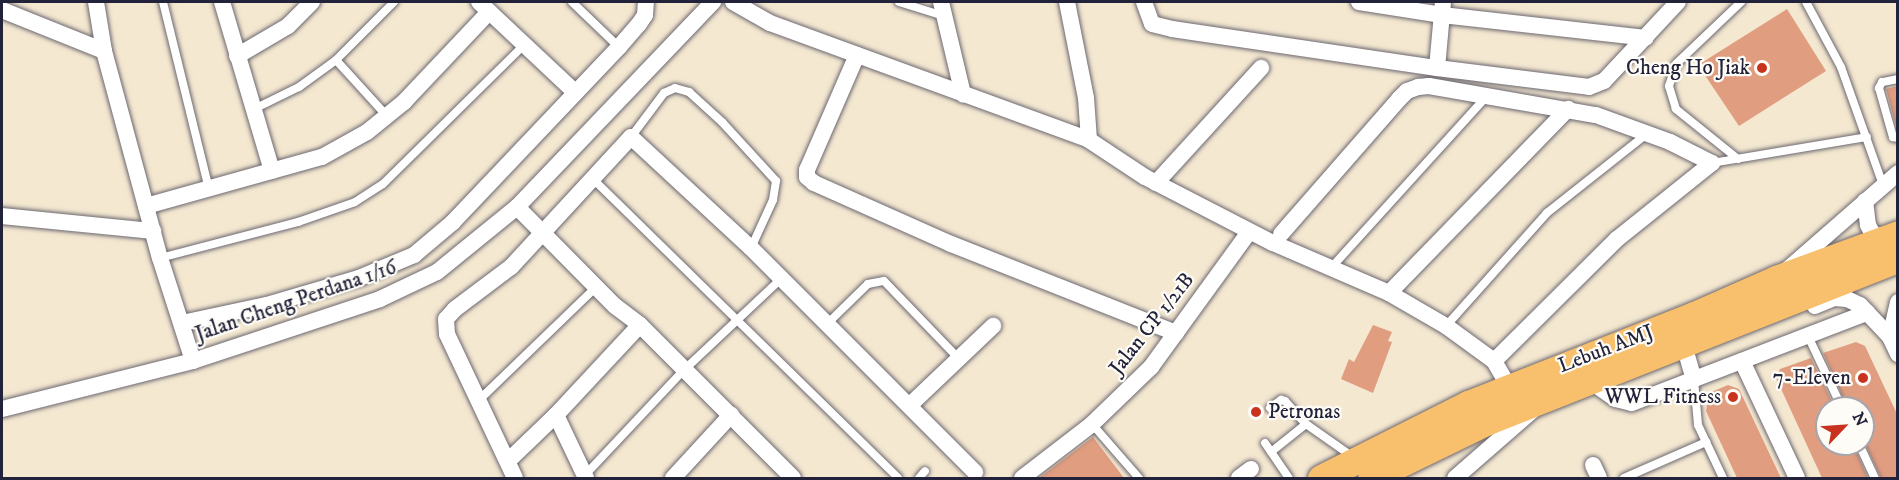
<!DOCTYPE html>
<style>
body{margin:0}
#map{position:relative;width:1899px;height:480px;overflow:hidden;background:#f4e8d1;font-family:"IM FELL DW Pica",serif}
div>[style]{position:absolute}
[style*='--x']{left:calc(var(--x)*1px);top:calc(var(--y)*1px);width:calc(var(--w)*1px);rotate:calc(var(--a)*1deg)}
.building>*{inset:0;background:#e19d80}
.roads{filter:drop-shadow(0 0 2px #6c6770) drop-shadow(0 0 2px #6c6770)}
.service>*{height:8px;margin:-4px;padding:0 4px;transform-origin:4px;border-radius:4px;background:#fff}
.minor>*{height:16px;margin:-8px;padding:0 8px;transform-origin:8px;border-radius:8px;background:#fff}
.trunk>*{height:27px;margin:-13.5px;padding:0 13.5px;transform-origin:13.5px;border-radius:13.5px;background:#f8bf6c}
.dots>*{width:16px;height:16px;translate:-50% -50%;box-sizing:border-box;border:3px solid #fdfcf7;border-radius:50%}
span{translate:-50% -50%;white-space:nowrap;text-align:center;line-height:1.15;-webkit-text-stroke:4.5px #fdfcf7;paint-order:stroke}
.poi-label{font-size:21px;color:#22223b}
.right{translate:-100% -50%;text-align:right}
.left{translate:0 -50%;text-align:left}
.street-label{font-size:21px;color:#22223b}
.frame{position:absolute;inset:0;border:3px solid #22223b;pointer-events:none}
.north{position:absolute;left:1815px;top:396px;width:60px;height:60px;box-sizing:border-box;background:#fdfcf7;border:2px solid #a5a5ac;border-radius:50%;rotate:65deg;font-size:16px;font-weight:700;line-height:24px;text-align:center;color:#22223b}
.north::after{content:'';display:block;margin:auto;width:21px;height:27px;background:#c8321e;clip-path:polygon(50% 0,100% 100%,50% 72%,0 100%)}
</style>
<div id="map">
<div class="building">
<div style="clip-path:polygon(1787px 9px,1826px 71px,1739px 126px,1698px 65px)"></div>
<div style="clip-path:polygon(1898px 86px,1898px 126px,1896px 126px,1886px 89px)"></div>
<div style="clip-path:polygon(1373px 325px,1392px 332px,1388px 341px,1392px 342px,1373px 393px,1341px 379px,1349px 359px,1354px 362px)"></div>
<div style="clip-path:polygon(1856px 342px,1865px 346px,1898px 416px,1898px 478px,1881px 478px,1863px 439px,1863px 408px,1848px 408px,1823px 353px)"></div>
<div style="clip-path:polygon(1811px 358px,1835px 408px,1827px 408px,1827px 444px,1853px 444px,1868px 478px,1822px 478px,1776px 378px,1780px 369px)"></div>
<div style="clip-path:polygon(1728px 385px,1739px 389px,1781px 478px,1737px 478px,1706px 411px,1709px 393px)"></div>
<div style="clip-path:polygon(1093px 437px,1124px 478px,1039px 478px)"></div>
</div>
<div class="roads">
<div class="service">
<div style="--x:163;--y:2;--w:193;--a:76.2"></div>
<div style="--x:572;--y:2;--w:65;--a:43.8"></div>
<div style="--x:899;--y:2;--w:47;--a:17.3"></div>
<div style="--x:1806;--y:2;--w:74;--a:61.7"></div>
<div style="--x:1841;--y:67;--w:125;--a:70.4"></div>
<div style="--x:336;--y:60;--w:76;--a:47.7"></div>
<div style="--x:1898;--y:79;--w:16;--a:169"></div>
<div style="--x:1882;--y:82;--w:7;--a:117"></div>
<div style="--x:1879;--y:88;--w:51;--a:74.1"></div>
<div style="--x:1893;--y:137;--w:5;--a:11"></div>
<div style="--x:254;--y:109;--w:50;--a:-26.1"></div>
<div style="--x:299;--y:87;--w:46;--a:-36.1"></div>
<div style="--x:336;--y:60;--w:82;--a:-45"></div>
<div style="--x:631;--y:137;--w:55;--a:-53.1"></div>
<div style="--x:664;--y:93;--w:12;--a:-24"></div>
<div style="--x:675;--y:88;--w:15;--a:16"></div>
<div style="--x:689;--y:92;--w:45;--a:42.3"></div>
<div style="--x:722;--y:122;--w:80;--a:47.5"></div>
<div style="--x:776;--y:181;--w:19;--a:99"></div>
<div style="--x:773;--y:200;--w:53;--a:114.6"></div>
<div style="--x:1738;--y:159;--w:80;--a:-141.1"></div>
<div style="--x:1676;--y:109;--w:24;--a:-107"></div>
<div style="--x:1669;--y:86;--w:23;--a:-72"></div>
<div style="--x:1676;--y:64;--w:90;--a:-43.6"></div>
<div style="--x:1712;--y:163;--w:157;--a:-9.5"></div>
<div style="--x:593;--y:179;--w:427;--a:44.4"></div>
<div style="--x:160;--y:258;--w:143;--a:-14.6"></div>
<div style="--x:298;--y:222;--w:60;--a:-19.3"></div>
<div style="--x:355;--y:202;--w:33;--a:-33"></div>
<div style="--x:383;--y:184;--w:198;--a:-44.6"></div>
<div style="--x:1330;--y:269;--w:234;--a:-47.8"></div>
<div style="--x:827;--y:324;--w:57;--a:-44.3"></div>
<div style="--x:868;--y:284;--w:16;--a:-11"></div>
<div style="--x:884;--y:281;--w:108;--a:46.1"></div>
<div style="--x:1446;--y:326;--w:152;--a:-48.2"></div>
<div style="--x:1547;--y:213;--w:129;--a:-38.4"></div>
<div style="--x:1808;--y:336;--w:80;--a:64.7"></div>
<div style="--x:1694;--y:380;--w:45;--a:84.9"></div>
<div style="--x:1698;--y:425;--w:59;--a:64.7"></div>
<div style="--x:479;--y:400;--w:163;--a:-44"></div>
<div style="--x:1270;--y:408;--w:14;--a:-36"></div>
<div style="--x:1281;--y:400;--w:4;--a:14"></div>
<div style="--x:1285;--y:401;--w:31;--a:48"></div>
<div style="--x:1306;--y:424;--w:57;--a:35.1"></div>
<div style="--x:1092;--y:424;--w:72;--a:49"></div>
<div style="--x:1265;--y:443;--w:42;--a:55.6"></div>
<div style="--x:1859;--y:444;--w:38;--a:65"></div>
<div style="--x:1271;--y:452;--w:45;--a:-38.7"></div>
<div style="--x:584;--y:476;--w:146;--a:-46.7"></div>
<div style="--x:684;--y:370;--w:133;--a:-43.2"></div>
<div style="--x:919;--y:478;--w:9;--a:-49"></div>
<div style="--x:1624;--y:478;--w:90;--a:-23.7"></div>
</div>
<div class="minor">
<div style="--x:96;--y:2;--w:50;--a:80.7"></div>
<div style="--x:104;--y:51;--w:214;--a:74.9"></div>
<div style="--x:160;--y:258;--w:108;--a:72.2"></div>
<div style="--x:222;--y:2;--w:176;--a:73.5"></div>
<div style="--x:479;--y:2;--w:132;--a:43.2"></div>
<div style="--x:733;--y:2;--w:43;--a:29.6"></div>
<div style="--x:770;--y:23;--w:340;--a:20.1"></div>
<div style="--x:1089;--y:140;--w:67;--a:33.5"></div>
<div style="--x:1145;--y:177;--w:144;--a:27.3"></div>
<div style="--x:1273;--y:243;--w:126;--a:23.3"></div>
<div style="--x:1389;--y:293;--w:66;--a:30.1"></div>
<div style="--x:1446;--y:326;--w:59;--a:36.1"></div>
<div style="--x:1494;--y:361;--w:30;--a:60"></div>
<div style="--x:941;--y:2;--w:95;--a:76.6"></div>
<div style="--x:1067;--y:2;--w:98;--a:78.8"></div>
<div style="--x:1086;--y:98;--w:42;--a:85.9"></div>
<div style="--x:1144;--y:2;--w:23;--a:70"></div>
<div style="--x:1152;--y:24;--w:21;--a:14"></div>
<div style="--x:1172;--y:29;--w:268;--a:8.4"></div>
<div style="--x:1437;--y:68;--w:153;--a:7.1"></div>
<div style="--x:1589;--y:87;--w:16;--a:-22"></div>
<div style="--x:1604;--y:81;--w:108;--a:-46.9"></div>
<div style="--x:1359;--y:2;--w:84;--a:8.9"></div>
<div style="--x:1442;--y:15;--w:205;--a:6.4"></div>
<div style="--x:2;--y:10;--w:110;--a:21.9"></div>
<div style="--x:857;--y:55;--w:125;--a:113.5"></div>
<div style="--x:807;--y:170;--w:7;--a:90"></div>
<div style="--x:807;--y:177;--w:9;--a:41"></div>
<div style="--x:814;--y:183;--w:150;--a:24"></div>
<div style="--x:951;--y:244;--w:242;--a:21.6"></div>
<div style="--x:237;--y:56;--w:59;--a:-30.5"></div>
<div style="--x:288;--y:26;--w:34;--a:-45"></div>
<div style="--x:1437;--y:68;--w:66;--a:-84.8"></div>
<div style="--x:1156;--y:183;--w:156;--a:-47.6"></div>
<div style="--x:1865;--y:201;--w:24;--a:83"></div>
<div style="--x:1868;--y:225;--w:9;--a:63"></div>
<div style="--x:1872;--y:233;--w:13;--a:27"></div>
<div style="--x:146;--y:206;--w:183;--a:-15.6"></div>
<div style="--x:322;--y:157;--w:51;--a:-29.1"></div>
<div style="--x:367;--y:132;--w:48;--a:-39"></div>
<div style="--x:404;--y:102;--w:124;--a:-46.6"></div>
<div style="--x:517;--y:207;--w:139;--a:45.3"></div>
<div style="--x:615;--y:306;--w:31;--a:37"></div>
<div style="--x:640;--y:325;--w:216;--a:45"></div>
<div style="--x:2;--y:216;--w:152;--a:5.7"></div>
<div style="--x:1281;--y:234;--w:179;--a:-48.8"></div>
<div style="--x:1399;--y:99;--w:11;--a:-45"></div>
<div style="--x:1407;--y:91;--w:12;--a:-20"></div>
<div style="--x:1418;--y:87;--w:11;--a:-5"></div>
<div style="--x:1429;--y:86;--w:169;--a:9.9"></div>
<div style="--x:1596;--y:115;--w:79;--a:20"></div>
<div style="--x:1670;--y:142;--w:47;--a:26.6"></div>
<div style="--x:1712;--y:163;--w:122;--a:141.3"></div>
<div style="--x:1617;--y:239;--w:173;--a:135.2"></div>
<div style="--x:1788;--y:269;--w:146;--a:-41.1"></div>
<div style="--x:1389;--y:293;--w:257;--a:-45.8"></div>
<div style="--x:1815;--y:306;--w:21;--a:-23"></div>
<div style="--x:1834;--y:298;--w:13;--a:4"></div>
<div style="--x:1847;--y:299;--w:14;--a:25"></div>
<div style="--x:1860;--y:305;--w:44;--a:46.8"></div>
<div style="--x:1890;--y:337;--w:19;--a:65"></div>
<div style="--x:182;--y:323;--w:87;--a:-12"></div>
<div style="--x:267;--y:305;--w:96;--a:-16.4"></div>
<div style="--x:359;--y:278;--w:60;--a:-22.7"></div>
<div style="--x:414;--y:255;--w:50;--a:-40.1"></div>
<div style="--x:452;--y:223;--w:243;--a:-46.5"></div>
<div style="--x:619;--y:47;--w:30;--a:-49"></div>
<div style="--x:639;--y:24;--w:11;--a:-56"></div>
<div style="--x:645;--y:15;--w:13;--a:-86"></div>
<div style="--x:1890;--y:337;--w:36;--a:-77"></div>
<div style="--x:1684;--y:345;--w:36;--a:74"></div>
<div style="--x:1742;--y:361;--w:129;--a:64.8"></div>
<div style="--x:1590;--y:381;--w:32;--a:35"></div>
<div style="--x:1616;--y:399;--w:16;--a:14"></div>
<div style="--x:1632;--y:403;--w:252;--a:-21"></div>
<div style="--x:910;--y:405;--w:115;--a:-43.6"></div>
<div style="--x:2;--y:409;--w:197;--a:-14.1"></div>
<div style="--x:193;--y:361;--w:197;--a:-18.3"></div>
<div style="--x:380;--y:299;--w:63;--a:-25.3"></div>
<div style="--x:437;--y:272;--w:103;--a:-39.1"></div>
<div style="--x:517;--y:207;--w:284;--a:-46.3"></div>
<div style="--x:556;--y:415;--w:70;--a:64.5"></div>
<div style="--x:508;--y:461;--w:66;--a:-43.8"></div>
<div style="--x:556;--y:415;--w:123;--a:-47"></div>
<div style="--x:1593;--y:465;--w:14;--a:65"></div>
<div style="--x:515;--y:478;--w:159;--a:-115.3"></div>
<div style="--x:447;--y:334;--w:15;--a:-94"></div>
<div style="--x:446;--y:319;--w:13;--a:-48"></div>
<div style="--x:455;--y:309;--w:70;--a:-36.9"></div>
<div style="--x:511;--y:267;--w:177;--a:-47.3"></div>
<div style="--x:631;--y:137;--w:163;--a:42.8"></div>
<div style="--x:751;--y:248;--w:317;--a:45"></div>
<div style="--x:673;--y:478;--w:86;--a:-47.4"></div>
<div style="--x:1022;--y:478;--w:88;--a:-37.6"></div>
<div style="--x:1092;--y:424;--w:82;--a:-44"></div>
<div style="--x:1151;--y:367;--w:167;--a:-54"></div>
<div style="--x:1239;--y:478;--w:15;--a:-37"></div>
<div style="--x:1455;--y:478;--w:105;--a:-41.1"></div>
</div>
<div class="trunk">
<div style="--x:1321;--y:478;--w:165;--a:-26.7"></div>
<div style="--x:1468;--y:404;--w:243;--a:-21.5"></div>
<div style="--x:1694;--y:315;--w:90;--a:-23.7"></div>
<div style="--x:1776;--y:279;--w:130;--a:-20.2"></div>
<div style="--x:1371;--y:478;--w:130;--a:-26"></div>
<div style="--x:1488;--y:421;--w:441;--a:-21.6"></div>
</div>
</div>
<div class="dots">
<div style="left:1762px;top:68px;background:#c8321e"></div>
<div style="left:1863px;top:378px;background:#c8321e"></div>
<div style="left:1733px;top:397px;background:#c8321e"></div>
<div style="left:1256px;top:412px;background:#c8321e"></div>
</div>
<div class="poi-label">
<span class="right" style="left:1750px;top:68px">Cheng Ho Jiak</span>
<span class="right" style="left:1851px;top:378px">7-Eleven</span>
<span class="right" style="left:1721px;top:397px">WWL Fitness</span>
<span class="left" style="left:1268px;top:412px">Petronas</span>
</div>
<div class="street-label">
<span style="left:296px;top:301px;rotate:-19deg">Jalan Cheng Perdana 1/16</span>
<span style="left:1152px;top:324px;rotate:-52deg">Jalan CP 1/21B</span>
<span style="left:1606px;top:349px;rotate:-21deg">Lebuh AMJ</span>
</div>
<div class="frame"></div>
<div class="north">N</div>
</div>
